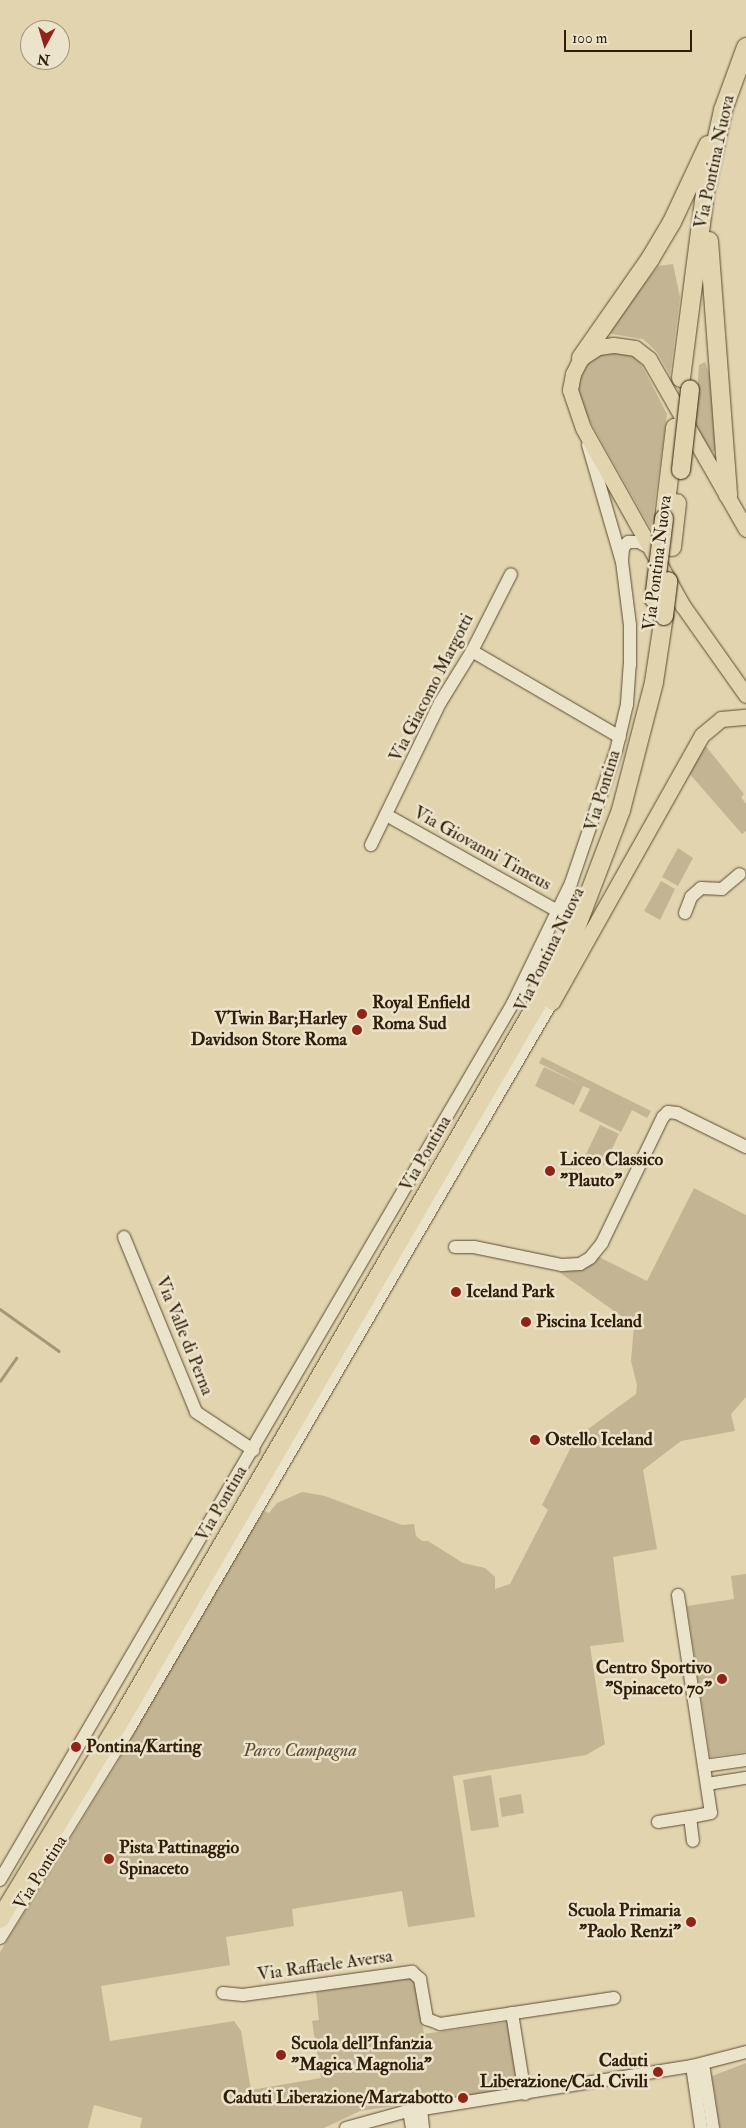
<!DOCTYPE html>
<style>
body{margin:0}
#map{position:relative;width:746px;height:2128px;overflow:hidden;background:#e1d4af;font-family:"IM FELL Double Pica",serif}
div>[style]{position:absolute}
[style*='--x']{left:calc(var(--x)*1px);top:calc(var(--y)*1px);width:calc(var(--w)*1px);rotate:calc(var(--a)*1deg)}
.green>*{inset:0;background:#c3b593}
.stream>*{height:2.5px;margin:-1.25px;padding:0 1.25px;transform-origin:1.25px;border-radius:1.25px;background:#a59677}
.roads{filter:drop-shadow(0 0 1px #5d4c32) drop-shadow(0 0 1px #5d4c32)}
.minor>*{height:12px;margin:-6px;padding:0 6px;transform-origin:6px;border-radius:6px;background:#ece3cb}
.major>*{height:15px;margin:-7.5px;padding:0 7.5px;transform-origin:7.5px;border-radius:7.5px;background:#e1d4af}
.highway>*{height:18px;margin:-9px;padding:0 9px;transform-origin:9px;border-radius:9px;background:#e1d4af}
.bridges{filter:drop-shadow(0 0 1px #311e09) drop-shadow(0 0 1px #311e09)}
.highway-bridge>*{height:18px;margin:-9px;padding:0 9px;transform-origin:9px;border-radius:9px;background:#e1d4af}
.dots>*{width:14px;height:14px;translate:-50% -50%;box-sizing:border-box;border:2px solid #ece3cb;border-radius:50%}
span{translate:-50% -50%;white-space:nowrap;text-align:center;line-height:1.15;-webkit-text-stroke:5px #ece3cb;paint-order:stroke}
.street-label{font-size:18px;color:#311e09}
.poi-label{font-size:18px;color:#311e09;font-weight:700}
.left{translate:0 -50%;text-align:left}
.right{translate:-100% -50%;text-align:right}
.park-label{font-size:18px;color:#5d4b32;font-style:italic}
.north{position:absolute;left:20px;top:20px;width:50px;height:50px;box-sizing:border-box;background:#ece3cb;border:1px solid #a1947d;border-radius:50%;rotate:186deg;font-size:14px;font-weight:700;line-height:20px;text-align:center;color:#311e09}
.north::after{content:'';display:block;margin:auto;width:18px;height:22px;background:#8f2418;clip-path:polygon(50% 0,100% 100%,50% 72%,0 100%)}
.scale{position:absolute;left:564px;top:30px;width:128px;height:22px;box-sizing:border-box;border:2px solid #311e09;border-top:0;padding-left:6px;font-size:15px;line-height:18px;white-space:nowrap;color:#311e09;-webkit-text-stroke:4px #ece3cb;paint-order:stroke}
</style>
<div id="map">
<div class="green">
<div style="clip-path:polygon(673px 264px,680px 297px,670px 375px,657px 352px,643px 339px,606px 333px,658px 266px)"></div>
<div style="clip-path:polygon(601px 349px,633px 356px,641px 364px,667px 414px,651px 529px,578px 400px,577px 376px,586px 361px)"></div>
<div style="clip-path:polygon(705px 362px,712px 382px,718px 444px,713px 453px,695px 427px,699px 365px)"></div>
<div style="clip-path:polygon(705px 745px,744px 794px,741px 797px,746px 804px,746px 831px,742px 834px,688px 772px)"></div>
<div style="clip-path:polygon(678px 848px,693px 858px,678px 886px,662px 877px)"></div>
<div style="clip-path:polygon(661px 881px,675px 889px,660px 920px,644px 911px)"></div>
<div style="clip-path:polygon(542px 1057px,651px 1111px,647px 1118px,632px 1110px,621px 1132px,579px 1111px,590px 1089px,583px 1086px,574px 1105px,535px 1086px,544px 1067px,582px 1085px,539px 1063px)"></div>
<div style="clip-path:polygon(600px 1125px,619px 1134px,604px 1166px,585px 1156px)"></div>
<div style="clip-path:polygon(694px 1188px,746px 1215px,746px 1397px,731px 1414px,735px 1431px,681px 1441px,643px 1470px,657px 1549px,613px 1557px,624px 1642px,590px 1646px,605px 1744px,586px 1755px,453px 1776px,475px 1917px,408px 1927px,402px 1891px,292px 1909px,294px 1926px,226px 1937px,230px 1965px,101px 1986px,110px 2041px,234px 2021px,241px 2031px,251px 2090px,321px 2078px,312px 2021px,319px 2020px,316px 1992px,415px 1977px,424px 2034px,507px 2022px,518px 2088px,360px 2111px,324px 2128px,140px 2128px,142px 2118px,94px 2105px,88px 2128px,0 2128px,0 1952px,117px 1763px,216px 1587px,264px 1511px,269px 1513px,277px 1503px,302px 1492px,325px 1496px,402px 1525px,414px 1524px,416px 1536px,422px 1541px,428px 1541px,463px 1563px,485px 1568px,495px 1577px,495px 1589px,510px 1584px,548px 1510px,542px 1505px,570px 1449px,584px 1432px,636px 1394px,637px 1385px,631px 1361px,634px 1325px,559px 1272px,582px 1270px,597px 1256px,647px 1281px)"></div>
<div style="clip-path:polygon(746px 1574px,746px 1752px,710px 1757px,687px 1606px,734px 1599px,731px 1576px)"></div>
<div style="clip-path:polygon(491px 1775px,499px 1827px,471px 1831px,463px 1780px)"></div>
<div style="clip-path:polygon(521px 1794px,524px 1813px,502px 1817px,499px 1798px)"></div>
<div style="clip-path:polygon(746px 2063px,746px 2128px,720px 2128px,712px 2076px)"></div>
</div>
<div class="stream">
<div style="--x:0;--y:1309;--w:72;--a:35.4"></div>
<div style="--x:0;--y:1381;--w:28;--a:-55"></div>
</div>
<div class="roads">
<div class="minor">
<div style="--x:622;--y:560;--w:12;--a:-85"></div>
<div style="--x:623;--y:548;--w:8;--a:-50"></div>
<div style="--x:628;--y:542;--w:11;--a:0"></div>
<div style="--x:639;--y:542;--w:13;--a:29"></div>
<div style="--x:472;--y:651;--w:171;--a:30.2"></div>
<div style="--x:388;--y:816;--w:196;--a:29.3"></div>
<div style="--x:371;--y:845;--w:158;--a:-64.1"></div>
<div style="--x:440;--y:703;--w:61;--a:-58.4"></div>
<div style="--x:472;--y:651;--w:86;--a:-63.1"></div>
<div style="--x:685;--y:913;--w:17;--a:-69"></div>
<div style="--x:691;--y:897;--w:13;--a:-42"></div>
<div style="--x:701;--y:888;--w:21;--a:3"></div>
<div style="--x:722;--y:889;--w:23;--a:-40"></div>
<div style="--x:124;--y:1237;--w:189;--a:67.6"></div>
<div style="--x:196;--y:1412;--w:69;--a:33.7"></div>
<div style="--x:455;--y:1247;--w:19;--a:0"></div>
<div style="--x:474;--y:1247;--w:90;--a:11.6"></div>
<div style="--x:562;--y:1265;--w:18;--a:-3"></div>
<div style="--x:580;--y:1264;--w:12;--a:-31"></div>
<div style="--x:590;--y:1258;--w:19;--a:-51"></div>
<div style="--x:602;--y:1243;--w:140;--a:-64.2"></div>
<div style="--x:663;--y:1117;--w:7;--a:-45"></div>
<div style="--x:668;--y:1112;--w:9;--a:6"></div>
<div style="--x:677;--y:1113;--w:77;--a:26.2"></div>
<div style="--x:678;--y:1595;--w:220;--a:81.4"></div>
<div style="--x:711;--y:1813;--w:21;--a:169"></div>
<div style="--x:690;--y:1817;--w:24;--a:83"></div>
<div style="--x:704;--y:1766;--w:42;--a:-8.1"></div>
<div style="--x:707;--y:1784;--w:39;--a:-9"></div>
<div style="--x:658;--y:1822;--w:32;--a:-9"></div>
<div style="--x:0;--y:1880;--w:1016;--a:-59.67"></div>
<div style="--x:513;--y:1003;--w:133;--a:-64.2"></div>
<div style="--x:571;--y:883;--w:139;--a:-71.2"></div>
<div style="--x:616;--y:751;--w:48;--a:-76.8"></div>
<div style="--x:627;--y:704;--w:39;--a:-86"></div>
<div style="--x:630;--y:665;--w:40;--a:-90"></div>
<div style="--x:630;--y:625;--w:64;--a:-97.2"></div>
<div style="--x:622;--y:562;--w:122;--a:-106.2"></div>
<div style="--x:0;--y:1938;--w:246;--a:-58.3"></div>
<div style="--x:129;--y:1729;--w:841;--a:-59.81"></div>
<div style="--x:223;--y:1993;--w:20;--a:6"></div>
<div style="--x:243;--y:1995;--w:171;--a:-7.8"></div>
<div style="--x:412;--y:1972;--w:11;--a:41"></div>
<div style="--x:420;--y:1979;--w:41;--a:80.1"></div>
<div style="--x:427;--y:2019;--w:14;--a:21"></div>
<div style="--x:440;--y:2024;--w:176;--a:-8.5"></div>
<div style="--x:512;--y:2013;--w:82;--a:80.9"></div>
<div style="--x:703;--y:2064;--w:65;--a:81.1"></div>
<div style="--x:692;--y:2066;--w:63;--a:81.7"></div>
<div style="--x:421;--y:2109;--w:19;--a:84"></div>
<div style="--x:409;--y:2111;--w:17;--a:80"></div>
<div style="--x:346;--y:2128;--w:60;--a:-15.4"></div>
<div style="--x:404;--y:2112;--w:292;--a:-9.1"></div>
<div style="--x:692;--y:2066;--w:56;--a:-14.5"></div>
</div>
<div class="major">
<div style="--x:746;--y:529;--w:196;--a:-119.7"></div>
<div style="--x:649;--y:359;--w:18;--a:-142"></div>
<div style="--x:635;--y:348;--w:22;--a:-172"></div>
<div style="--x:613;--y:345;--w:15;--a:172"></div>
<div style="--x:598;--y:347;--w:20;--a:147"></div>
<div style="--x:581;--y:358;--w:18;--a:117"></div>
<div style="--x:573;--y:374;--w:16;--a:101"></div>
<div style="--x:570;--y:390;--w:40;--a:71.1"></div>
<div style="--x:583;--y:428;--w:204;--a:60.7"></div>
<div style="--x:683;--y:606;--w:109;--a:54.7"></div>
<div style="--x:552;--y:1002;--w:306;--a:-60.7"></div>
<div style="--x:702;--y:735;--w:25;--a:-40"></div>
<div style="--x:721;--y:719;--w:25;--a:-5"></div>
</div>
<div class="highway">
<div style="--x:709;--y:241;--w:255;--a:85.7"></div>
<div style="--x:581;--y:358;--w:121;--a:-55.1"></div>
<div style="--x:650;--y:259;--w:43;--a:-59.3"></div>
<div style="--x:672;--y:222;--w:85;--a:-64.9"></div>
<div style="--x:681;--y:378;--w:188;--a:-82.6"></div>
<div style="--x:705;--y:192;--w:84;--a:-77.6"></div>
<div style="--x:723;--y:110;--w:67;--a:-69.9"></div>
<div style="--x:664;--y:519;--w:92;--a:-83.1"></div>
<div style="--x:672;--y:547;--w:44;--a:-83.5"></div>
<div style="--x:0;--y:1919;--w:232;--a:-58.8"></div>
<div style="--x:120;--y:1721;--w:854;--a:-59.83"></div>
<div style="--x:549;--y:983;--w:61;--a:-63.9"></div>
<div style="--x:576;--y:928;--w:126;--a:-69.1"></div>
<div style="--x:621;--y:810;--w:132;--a:-75.5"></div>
<div style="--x:654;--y:682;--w:67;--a:-81.4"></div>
</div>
</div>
<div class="bridges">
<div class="highway-bridge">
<div style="--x:681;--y:470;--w:81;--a:-83.6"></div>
<div style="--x:654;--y:599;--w:81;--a:-82.9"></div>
<div style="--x:664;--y:616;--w:35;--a:-83"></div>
</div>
</div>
<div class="dots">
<div style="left:362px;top:1014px;background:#8f2418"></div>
<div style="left:357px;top:1030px;background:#8f2418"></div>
<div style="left:550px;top:1171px;background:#8f2418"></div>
<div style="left:456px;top:1292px;background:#8f2418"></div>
<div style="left:526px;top:1322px;background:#8f2418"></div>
<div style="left:535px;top:1440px;background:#8f2418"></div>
<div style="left:722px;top:1679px;background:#8f2418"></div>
<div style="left:76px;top:1747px;background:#8f2418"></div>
<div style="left:109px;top:1859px;background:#8f2418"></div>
<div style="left:691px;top:1922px;background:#8f2418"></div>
<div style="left:281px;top:2055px;background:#8f2418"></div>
<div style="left:658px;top:2072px;background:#8f2418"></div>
<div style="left:463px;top:2098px;background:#8f2418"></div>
</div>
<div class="street-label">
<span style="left:715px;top:162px;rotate:-78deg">Via Pontina Nuova</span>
<span style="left:658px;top:563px;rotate:-83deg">Via Pontina Nuova</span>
<span style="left:432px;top:688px;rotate:-63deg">Via Giacomo Margotti</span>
<span style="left:603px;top:791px;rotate:-73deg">Via Pontina</span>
<span style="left:482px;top:849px;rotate:29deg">Via Giovanni Timeus</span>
<span style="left:550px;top:950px;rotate:-64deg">Via Pontina Nuova</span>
<span style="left:426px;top:1154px;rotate:-60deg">Via Pontina</span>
<span style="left:184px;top:1336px;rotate:68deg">Via Valle di Perna</span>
<span style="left:222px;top:1504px;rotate:-60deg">Via Pontina</span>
<span style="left:41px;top:1873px;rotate:-58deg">Via Pontina</span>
<span style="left:325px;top:1966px;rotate:-8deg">Via Raffaele Aversa</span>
</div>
<div class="poi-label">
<span class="left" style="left:372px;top:1014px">Royal Enfield<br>Roma Sud</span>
<span class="right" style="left:347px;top:1030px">VTwin Bar;Harley<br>Davidson Store Roma</span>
<span class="left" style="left:560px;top:1171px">Liceo Classico<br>"Plauto"</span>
<span class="left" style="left:466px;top:1292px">Iceland Park</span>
<span class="left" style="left:536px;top:1322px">Piscina Iceland</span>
<span class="left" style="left:545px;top:1440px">Ostello Iceland</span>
<span class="right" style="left:712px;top:1679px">Centro Sportivo<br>"Spinaceto 70"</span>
<span class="left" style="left:86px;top:1747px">Pontina/Karting</span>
<span class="left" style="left:119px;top:1859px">Pista Pattinaggio<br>Spinaceto</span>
<span class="right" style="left:681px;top:1922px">Scuola Primaria<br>"Paolo Renzi"</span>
<span class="left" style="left:291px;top:2055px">Scuola dell'Infanzia<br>"Magica Magnolia"</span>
<span class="right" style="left:648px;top:2072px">Caduti<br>Liberazione/Cad. Civili</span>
<span class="right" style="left:453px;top:2098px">Caduti Liberazione/Marzabotto</span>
</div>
<div class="park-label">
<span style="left:300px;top:1751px">Parco Campagna</span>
</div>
<div class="north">N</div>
<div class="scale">100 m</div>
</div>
